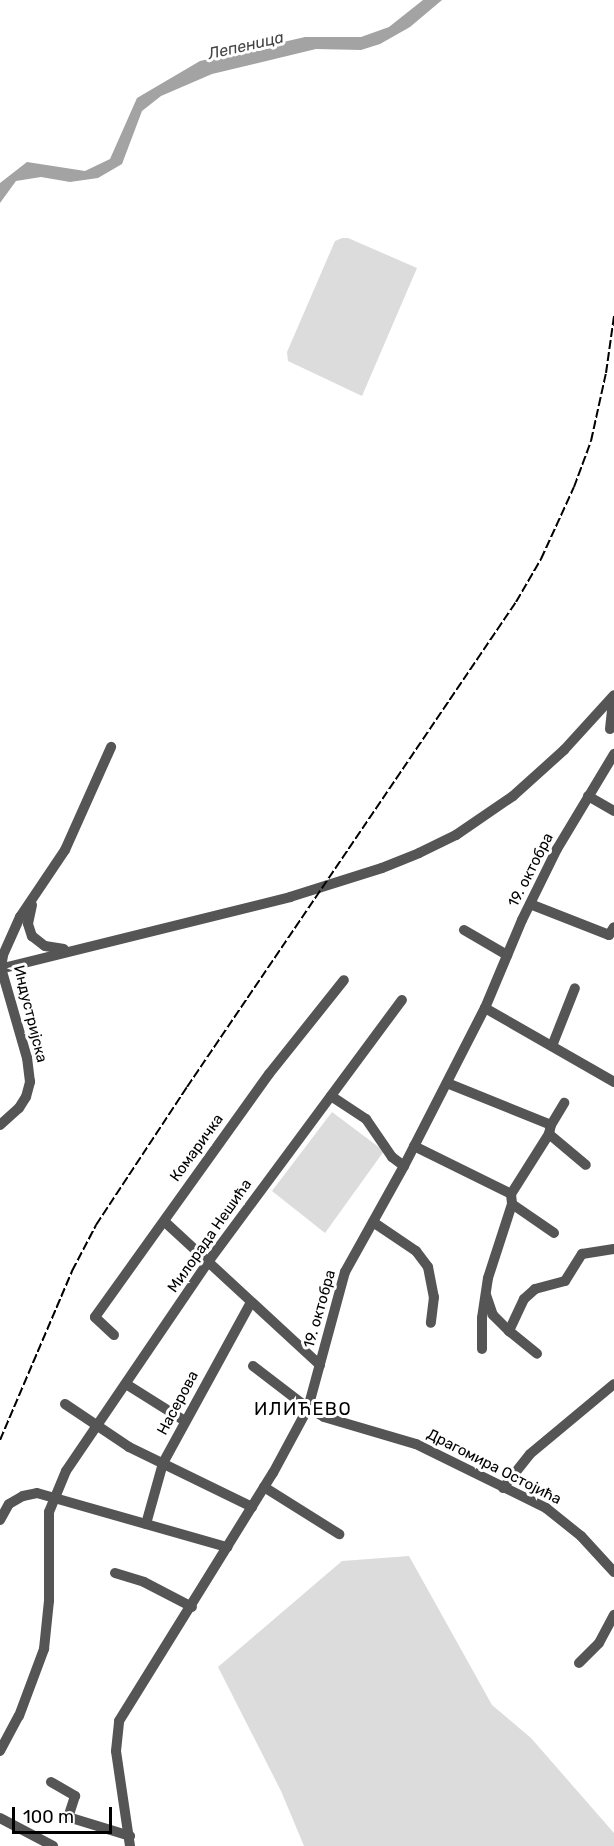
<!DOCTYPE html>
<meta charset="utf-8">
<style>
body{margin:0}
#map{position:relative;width:614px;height:1846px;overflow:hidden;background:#fff;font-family:Rubik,sans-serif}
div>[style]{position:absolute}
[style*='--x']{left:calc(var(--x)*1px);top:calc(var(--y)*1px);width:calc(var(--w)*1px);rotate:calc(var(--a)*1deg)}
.green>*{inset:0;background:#dcdcdc}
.water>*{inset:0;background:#a3a3a3}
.minor>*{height:10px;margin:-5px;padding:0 5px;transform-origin:5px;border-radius:5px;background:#555}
.rail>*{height:2px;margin-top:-1px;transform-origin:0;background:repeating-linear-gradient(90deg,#000 0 9px,transparent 0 12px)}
span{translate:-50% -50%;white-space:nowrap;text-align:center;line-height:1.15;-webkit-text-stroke:6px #fff;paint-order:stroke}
.street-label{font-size:15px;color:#000}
.water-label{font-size:16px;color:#444;font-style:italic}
.quarter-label{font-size:18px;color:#000;letter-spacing:1.5px}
.scale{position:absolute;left:12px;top:1807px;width:100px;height:27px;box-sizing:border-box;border:3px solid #000;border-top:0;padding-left:8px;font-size:18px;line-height:21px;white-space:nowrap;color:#000;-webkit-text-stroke:4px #fff;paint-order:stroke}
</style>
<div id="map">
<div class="green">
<div style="clip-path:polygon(342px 238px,348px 238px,417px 268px,362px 396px,288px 361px,287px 352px,335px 241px)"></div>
<div style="clip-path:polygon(332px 1112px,384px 1151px,325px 1233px,272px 1191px)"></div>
<div style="clip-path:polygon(409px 1556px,492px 1705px,531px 1738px,614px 1833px,614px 1846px,304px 1846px,281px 1791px,218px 1667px,342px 1561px)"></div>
</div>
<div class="water">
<div style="clip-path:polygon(423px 0,442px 0,410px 27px,380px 44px,361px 50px,316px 49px,212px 74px,161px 96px,142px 111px,122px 164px,98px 178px,70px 182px,41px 177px,16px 181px,0 203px,0 183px,27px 162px,85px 171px,110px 159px,137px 98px,200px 61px,305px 37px,361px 37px,389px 27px)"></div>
</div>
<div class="minor">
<div style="--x:610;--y:729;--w:29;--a:-84"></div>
<div style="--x:588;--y:796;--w:30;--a:30"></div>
<div style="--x:530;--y:904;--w:85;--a:21.4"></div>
<div style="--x:609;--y:935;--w:9;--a:-58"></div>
<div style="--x:32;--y:905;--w:19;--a:102"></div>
<div style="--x:28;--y:924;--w:13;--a:72"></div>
<div style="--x:32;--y:936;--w:16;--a:38"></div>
<div style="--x:45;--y:946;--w:19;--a:9"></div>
<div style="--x:464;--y:930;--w:50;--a:30.2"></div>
<div style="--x:0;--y:969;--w:299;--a:-13.9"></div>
<div style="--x:290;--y:897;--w:96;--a:-17.5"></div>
<div style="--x:382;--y:868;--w:40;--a:-22"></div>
<div style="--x:419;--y:853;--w:41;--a:-25.9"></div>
<div style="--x:456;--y:835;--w:69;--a:-34.4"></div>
<div style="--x:513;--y:796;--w:69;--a:-42"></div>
<div style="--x:564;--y:750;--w:74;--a:-47.7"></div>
<div style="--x:485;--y:1008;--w:149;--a:29.8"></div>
<div style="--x:552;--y:1046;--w:62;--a:-68.4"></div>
<div style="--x:447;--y:1083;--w:112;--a:22"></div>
<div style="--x:551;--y:1125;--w:9;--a:103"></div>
<div style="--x:549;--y:1134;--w:48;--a:40"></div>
<div style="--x:331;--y:1096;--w:42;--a:33.3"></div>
<div style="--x:366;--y:1119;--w:46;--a:55.6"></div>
<div style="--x:392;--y:1157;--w:15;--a:37"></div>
<div style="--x:0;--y:1125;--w:25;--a:-42"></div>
<div style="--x:19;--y:1108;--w:13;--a:-58"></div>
<div style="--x:26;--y:1097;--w:16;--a:-75"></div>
<div style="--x:30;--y:1082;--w:24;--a:-97"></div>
<div style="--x:27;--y:1058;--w:94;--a:-106.1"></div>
<div style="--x:1;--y:968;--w:13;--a:-81"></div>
<div style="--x:3;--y:955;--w:42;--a:-65.9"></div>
<div style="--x:20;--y:917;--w:81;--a:-56.1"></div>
<div style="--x:65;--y:850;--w:113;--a:-65.9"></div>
<div style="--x:551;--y:1125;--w:26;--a:-59"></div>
<div style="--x:414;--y:1146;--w:108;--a:26.3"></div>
<div style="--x:511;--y:1194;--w:10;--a:84"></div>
<div style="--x:512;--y:1204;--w:51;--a:34.6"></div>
<div style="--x:511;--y:1194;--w:71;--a:-57.7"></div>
<div style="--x:165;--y:1222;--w:211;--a:42.7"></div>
<div style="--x:373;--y:1222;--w:52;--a:34"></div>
<div style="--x:416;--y:1251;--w:20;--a:53"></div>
<div style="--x:428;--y:1267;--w:31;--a:79"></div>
<div style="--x:434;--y:1297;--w:26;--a:97"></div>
<div style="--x:486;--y:1295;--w:21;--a:71"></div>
<div style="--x:493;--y:1315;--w:23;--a:45"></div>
<div style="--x:509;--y:1331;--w:35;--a:-65"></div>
<div style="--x:524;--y:1299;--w:15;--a:-42"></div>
<div style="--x:535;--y:1289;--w:31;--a:-15"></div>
<div style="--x:565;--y:1281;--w:32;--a:-58"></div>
<div style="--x:582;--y:1254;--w:32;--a:-9"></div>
<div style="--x:509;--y:1331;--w:36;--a:39"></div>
<div style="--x:114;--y:1335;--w:26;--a:-137"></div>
<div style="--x:95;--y:1317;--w:299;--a:-54.4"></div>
<div style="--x:269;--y:1074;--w:120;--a:-51.4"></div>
<div style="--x:482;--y:1349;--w:31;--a:-90"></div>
<div style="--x:482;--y:1318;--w:40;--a:-81.5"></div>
<div style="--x:488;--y:1278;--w:78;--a:-72"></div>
<div style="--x:253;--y:1366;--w:69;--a:37.4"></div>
<div style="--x:308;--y:1408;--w:18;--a:29"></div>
<div style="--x:324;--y:1417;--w:96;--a:16.4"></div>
<div style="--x:416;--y:1444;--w:145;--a:26.2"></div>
<div style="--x:546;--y:1508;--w:45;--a:38.7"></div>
<div style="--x:581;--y:1536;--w:49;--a:47.5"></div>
<div style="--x:126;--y:1384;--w:70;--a:32.1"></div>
<div style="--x:65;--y:1404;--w:77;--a:33.9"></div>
<div style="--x:129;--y:1447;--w:137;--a:26"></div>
<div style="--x:264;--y:1487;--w:89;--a:32.1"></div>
<div style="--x:503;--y:1488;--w:43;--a:-51.5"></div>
<div style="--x:530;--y:1454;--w:109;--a:-39.8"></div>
<div style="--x:0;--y:1520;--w:18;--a:-61"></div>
<div style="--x:9;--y:1504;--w:16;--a:-30"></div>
<div style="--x:23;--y:1496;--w:14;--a:-12"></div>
<div style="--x:37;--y:1493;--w:198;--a:15.9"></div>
<div style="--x:146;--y:1524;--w:63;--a:-74.4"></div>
<div style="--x:163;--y:1463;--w:183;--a:-61.3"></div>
<div style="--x:115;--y:1573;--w:30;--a:17"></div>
<div style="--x:144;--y:1582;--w:54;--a:27.5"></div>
<div style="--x:579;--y:1663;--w:28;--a:-45"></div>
<div style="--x:599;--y:1643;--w:32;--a:-62"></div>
<div style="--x:0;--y:1751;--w:40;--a:-62"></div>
<div style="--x:19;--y:1716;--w:72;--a:-69.5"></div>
<div style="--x:44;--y:1649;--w:48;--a:-84.1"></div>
<div style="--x:49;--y:1601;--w:89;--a:-90"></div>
<div style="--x:49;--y:1512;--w:44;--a:-67.5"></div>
<div style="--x:66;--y:1471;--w:253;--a:-55.8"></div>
<div style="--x:208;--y:1262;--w:326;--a:-53.5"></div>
<div style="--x:51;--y:1782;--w:28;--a:30"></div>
<div style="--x:75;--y:1796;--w:22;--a:108"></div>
<div style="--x:68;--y:1817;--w:65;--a:17"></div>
<div style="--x:0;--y:1818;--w:60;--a:27.8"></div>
<div style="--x:130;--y:1846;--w:96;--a:-98.4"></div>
<div style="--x:116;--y:1751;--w:30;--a:-84"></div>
<div style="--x:119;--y:1721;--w:292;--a:-58.2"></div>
<div style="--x:273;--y:1473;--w:74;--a:-61.7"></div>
<div style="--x:308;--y:1408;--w:141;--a:-74.8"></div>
<div style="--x:345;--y:1272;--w:121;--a:-60.9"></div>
<div style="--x:404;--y:1166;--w:178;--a:-62.9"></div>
<div style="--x:485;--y:1008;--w:95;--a:-67.2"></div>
<div style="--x:522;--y:920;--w:79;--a:-63.8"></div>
<div style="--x:557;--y:849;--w:111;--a:-59"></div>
</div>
<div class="rail">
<div style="--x:0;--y:1440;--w:184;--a:-66.9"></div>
<div style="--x:72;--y:1271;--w:52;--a:-62.4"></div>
<div style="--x:96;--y:1225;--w:165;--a:-56.6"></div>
<div style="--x:187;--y:1087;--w:586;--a:-55.85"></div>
<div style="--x:516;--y:602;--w:50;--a:-59.8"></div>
<div style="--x:541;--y:559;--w:79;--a:-65.4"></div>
<div style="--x:574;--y:487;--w:49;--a:-69.7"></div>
<div style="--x:591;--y:441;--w:70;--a:-77.6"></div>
<div style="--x:606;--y:373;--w:58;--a:-82"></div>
</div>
<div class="street-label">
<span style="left:531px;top:870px;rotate:-63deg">19. октобра</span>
<span style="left:30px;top:1014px;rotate:76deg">Индустријска</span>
<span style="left:197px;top:1148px;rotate:-54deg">Комаричка</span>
<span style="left:210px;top:1236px;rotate:-55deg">Милорада Нешића</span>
<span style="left:320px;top:1309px;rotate:-74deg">19. октобра</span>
<span style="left:178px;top:1403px;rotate:-62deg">Насерова</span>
<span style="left:494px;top:1467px;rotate:27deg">Драгомира Остојића</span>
</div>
<div class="water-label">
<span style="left:246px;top:46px;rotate:-13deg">Лепеница</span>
</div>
<div class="quarter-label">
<span style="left:303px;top:1409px">ИЛИЋЕВО</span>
</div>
<div class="scale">100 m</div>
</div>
